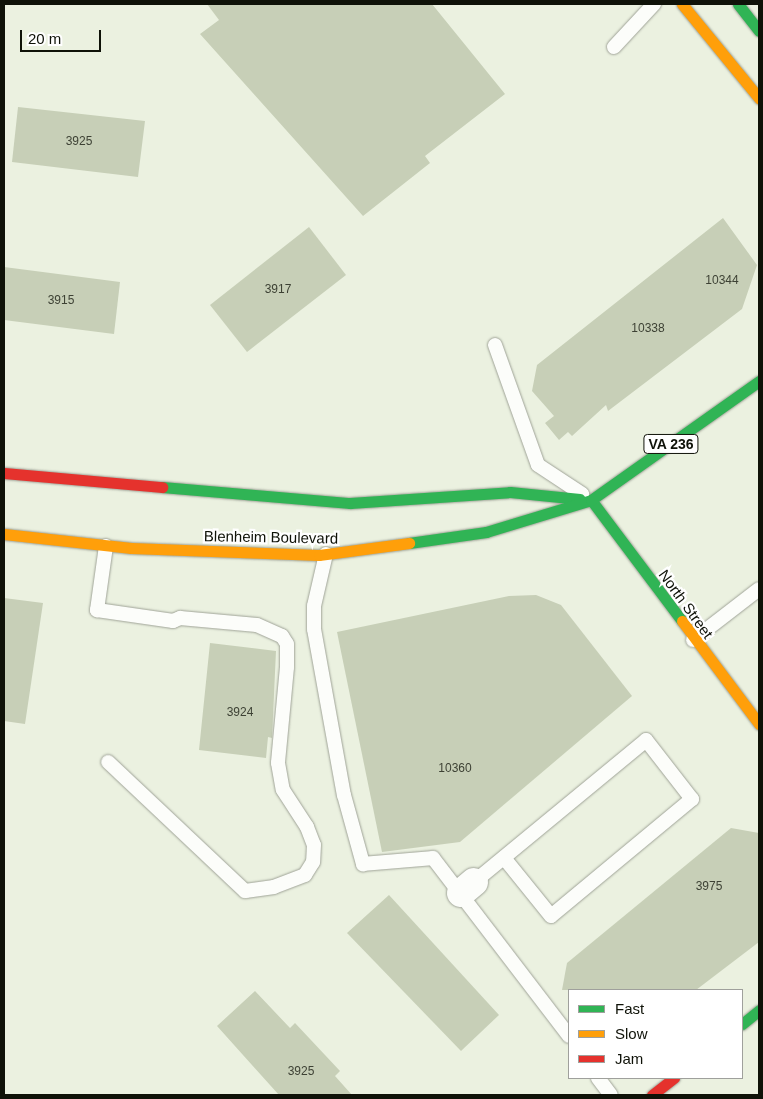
<!DOCTYPE html>
<style>
body{margin:0}
#map{position:relative;width:763px;height:1099px;overflow:hidden;background:#ebf1e0;font-family:Helvetica,sans-serif}
div>[style]{position:absolute}
[style*='--x']{left:calc(var(--x)*1px);top:calc(var(--y)*1px);width:calc(var(--w)*1px);rotate:calc(var(--a)*1deg)}
.building>*{inset:0;background:#c7cfb7}
.roads{filter:drop-shadow(0 0 1px #9fa397) drop-shadow(0 0 1px #9fa397)}
.lane>*{height:14px;margin:-7px;padding:0 7px;transform-origin:7px;border-radius:7px;background:#fcfdfa}
.street>*{height:28px;margin:-14px;padding:0 14px;transform-origin:14px;border-radius:14px;background:#fcfdfa}
.fast>*{height:11px;margin:-5.5px;padding:0 5.5px;transform-origin:5.5px;border-radius:5.5px;background:#30b455}
.slow>*{height:11px;margin:-5.5px;padding:0 5.5px;transform-origin:5.5px;border-radius:5.5px;background:#ff9f0a}
.jam>*{height:11px;margin:-5.5px;padding:0 5.5px;transform-origin:5.5px;border-radius:5.5px;background:#e5322d}
span{translate:-50% -50%;white-space:nowrap;text-align:center;line-height:1.15;-webkit-text-stroke:4.5px #fff;paint-order:stroke}
.number-label{font-size:12px;color:#3d4134}
.number-label span{-webkit-text-stroke-width:0}
.shield-label span{padding:1px 4px;background:#fff;border:1px solid;border-radius:4px;-webkit-text-stroke-width:0}
.shield-label{font-size:14px;color:#0f1208;font-weight:700}
.street-label{font-size:15px;color:#0f1208}
.frame{position:absolute;inset:0;border:5px solid #0f1208;pointer-events:none}
.legend{position:absolute;left:568px;top:989px;width:175px;height:90px;box-sizing:border-box;background:#fff;border:1px solid #9fa09c;margin:0;padding:6px 9px;list-style:none;font-size:15px;color:#0f1208}
.legend li{display:flex;align-items:center;gap:10px;height:25px}
.legend b{width:25px;border:1px solid #9fa09c}
.scale{position:absolute;left:20px;top:30px;width:81px;height:22px;box-sizing:border-box;border:2px solid #0f1208;border-top:0;padding-left:6px;font-size:15px;line-height:18px;white-space:nowrap;color:#0f1208;-webkit-text-stroke:4px #fff;paint-order:stroke}
</style>
<div id="map">
<div class="building">
<div style="clip-path:polygon(207px 4px,432px 4px,505px 94px,425px 156px,430px 163px,363px 216px,200px 34px,219px 20px)"></div>
<div style="clip-path:polygon(18px 107px,145px 121px,138px 177px,12px 162px)"></div>
<div style="clip-path:polygon(723px 218px,757px 265px,742px 309px,608px 411px,606px 405px,572px 436px,568px 432px,559px 440px,545px 423px,554px 416px,532px 391px,537px 365px)"></div>
<div style="clip-path:polygon(309px 227px,346px 275px,247px 352px,210px 305px)"></div>
<div style="clip-path:polygon(4px 267px,120px 282px,114px 334px,4px 320px)"></div>
<div style="clip-path:polygon(536px 595px,561px 605px,632px 696px,460px 842px,382px 852px,337px 632px,509px 596px)"></div>
<div style="clip-path:polygon(4px 598px,43px 603px,25px 724px,4px 721px)"></div>
<div style="clip-path:polygon(210px 643px,276px 651px,272px 738px,268px 737px,266px 758px,199px 750px)"></div>
<div style="clip-path:polygon(731px 828px,759px 833px,759px 942px,696px 990px,562px 990px,567px 963px)"></div>
<div style="clip-path:polygon(389px 895px,499px 1015px,461px 1051px,347px 933px)"></div>
<div style="clip-path:polygon(255px 991px,290px 1028px,295px 1023px,340px 1071px,335px 1076px,352px 1095px,279px 1095px,217px 1026px)"></div>
</div>
<div class="roads">
<div class="lane">
<div style="--x:614;--y:47;--w:59;--a:-47.1"></div>
<div style="--x:495;--y:345;--w:127;--a:70.3"></div>
<div style="--x:538;--y:465;--w:53;--a:33.4"></div>
<div style="--x:106;--y:546;--w:65;--a:98"></div>
<div style="--x:97;--y:610;--w:77;--a:8.2"></div>
<div style="--x:173;--y:621;--w:8;--a:-23"></div>
<div style="--x:180;--y:618;--w:77;--a:5.2"></div>
<div style="--x:257;--y:625;--w:27;--a:24"></div>
<div style="--x:282;--y:636;--w:9;--a:58"></div>
<div style="--x:287;--y:644;--w:23;--a:90"></div>
<div style="--x:287;--y:667;--w:96;--a:95.4"></div>
<div style="--x:278;--y:763;--w:27;--a:80"></div>
<div style="--x:283;--y:790;--w:44;--a:57"></div>
<div style="--x:307;--y:827;--w:19;--a:69"></div>
<div style="--x:314;--y:845;--w:17;--a:93"></div>
<div style="--x:313;--y:862;--w:15;--a:122"></div>
<div style="--x:305;--y:875;--w:33;--a:159"></div>
<div style="--x:274;--y:887;--w:29;--a:172"></div>
<div style="--x:245;--y:891;--w:188;--a:-136.7"></div>
<div style="--x:326;--y:554;--w:53;--a:103"></div>
<div style="--x:314;--y:606;--w:23;--a:90"></div>
<div style="--x:314;--y:629;--w:169;--a:79.8"></div>
<div style="--x:344;--y:795;--w:72;--a:74.6"></div>
<div style="--x:363;--y:864;--w:70;--a:-4.9"></div>
<div style="--x:433;--y:858;--w:224;--a:52.6"></div>
<div style="--x:693;--y:640;--w:83;--a:-37.7"></div>
<div style="--x:474;--y:882;--w:223;--a:-39.5"></div>
<div style="--x:646;--y:740;--w:75;--a:52.1"></div>
<div style="--x:692;--y:799;--w:183;--a:140.3"></div>
<div style="--x:551;--y:916;--w:75;--a:-129"></div>
<div style="--x:598;--y:1078;--w:21;--a:53"></div>
</div>
<div class="street">
<div style="--x:461;--y:893;--w:17;--a:-40"></div>
</div>
<div class="fast">
<div style="--x:738;--y:4;--w:34;--a:52"></div>
<div style="--x:162;--y:487;--w:189;--a:4.9"></div>
<div style="--x:350;--y:503;--w:160;--a:-3.9"></div>
<div style="--x:510;--y:492;--w:70;--a:5.7"></div>
<div style="--x:409;--y:543;--w:78;--a:-8.1"></div>
<div style="--x:486;--y:532;--w:110;--a:-16.9"></div>
<div style="--x:682;--y:621;--w:151;--a:-126.9"></div>
<div style="--x:591;--y:500;--w:206;--a:-35.3"></div>
<div style="--x:742;--y:1024;--w:22;--a:-39"></div>
</div>
<div class="slow">
<div style="--x:682;--y:4;--w:122;--a:50.7"></div>
<div style="--x:4;--y:534;--w:128;--a:6.3"></div>
<div style="--x:131;--y:548;--w:188;--a:2.1"></div>
<div style="--x:319;--y:555;--w:91;--a:-7.6"></div>
<div style="--x:682;--y:621;--w:129;--a:53.2"></div>
</div>
<div class="jam">
<div style="--x:4;--y:473;--w:159;--a:5.1"></div>
<div style="--x:652;--y:1095;--w:28;--a:-38"></div>
</div>
</div>
<div class="number-label">
<span style="left:79px;top:142px">3925</span>
<span style="left:722px;top:281px">10344</span>
<span style="left:278px;top:290px">3917</span>
<span style="left:61px;top:301px">3915</span>
<span style="left:648px;top:329px">10338</span>
<span style="left:240px;top:713px">3924</span>
<span style="left:455px;top:769px">10360</span>
<span style="left:709px;top:887px">3975</span>
<span style="left:301px;top:1072px">3925</span>
</div>
<div class="shield-label">
<span style="left:671px;top:444px">VA 236</span>
</div>
<div class="street-label">
<span style="left:271px;top:537px;rotate:1deg">Blenheim Boulevard</span>
<span style="left:686px;top:604px;rotate:54deg">North Street</span>
</div>
<div class="frame"></div>
<ul class="legend">
<li><b style="height:6px;background:#30b455"></b>Fast</li>
<li><b style="height:6px;background:#ff9f0a"></b>Slow</li>
<li><b style="height:6px;background:#e5322d"></b>Jam</li>
</ul>
<div class="scale">20 m</div>
</div>
